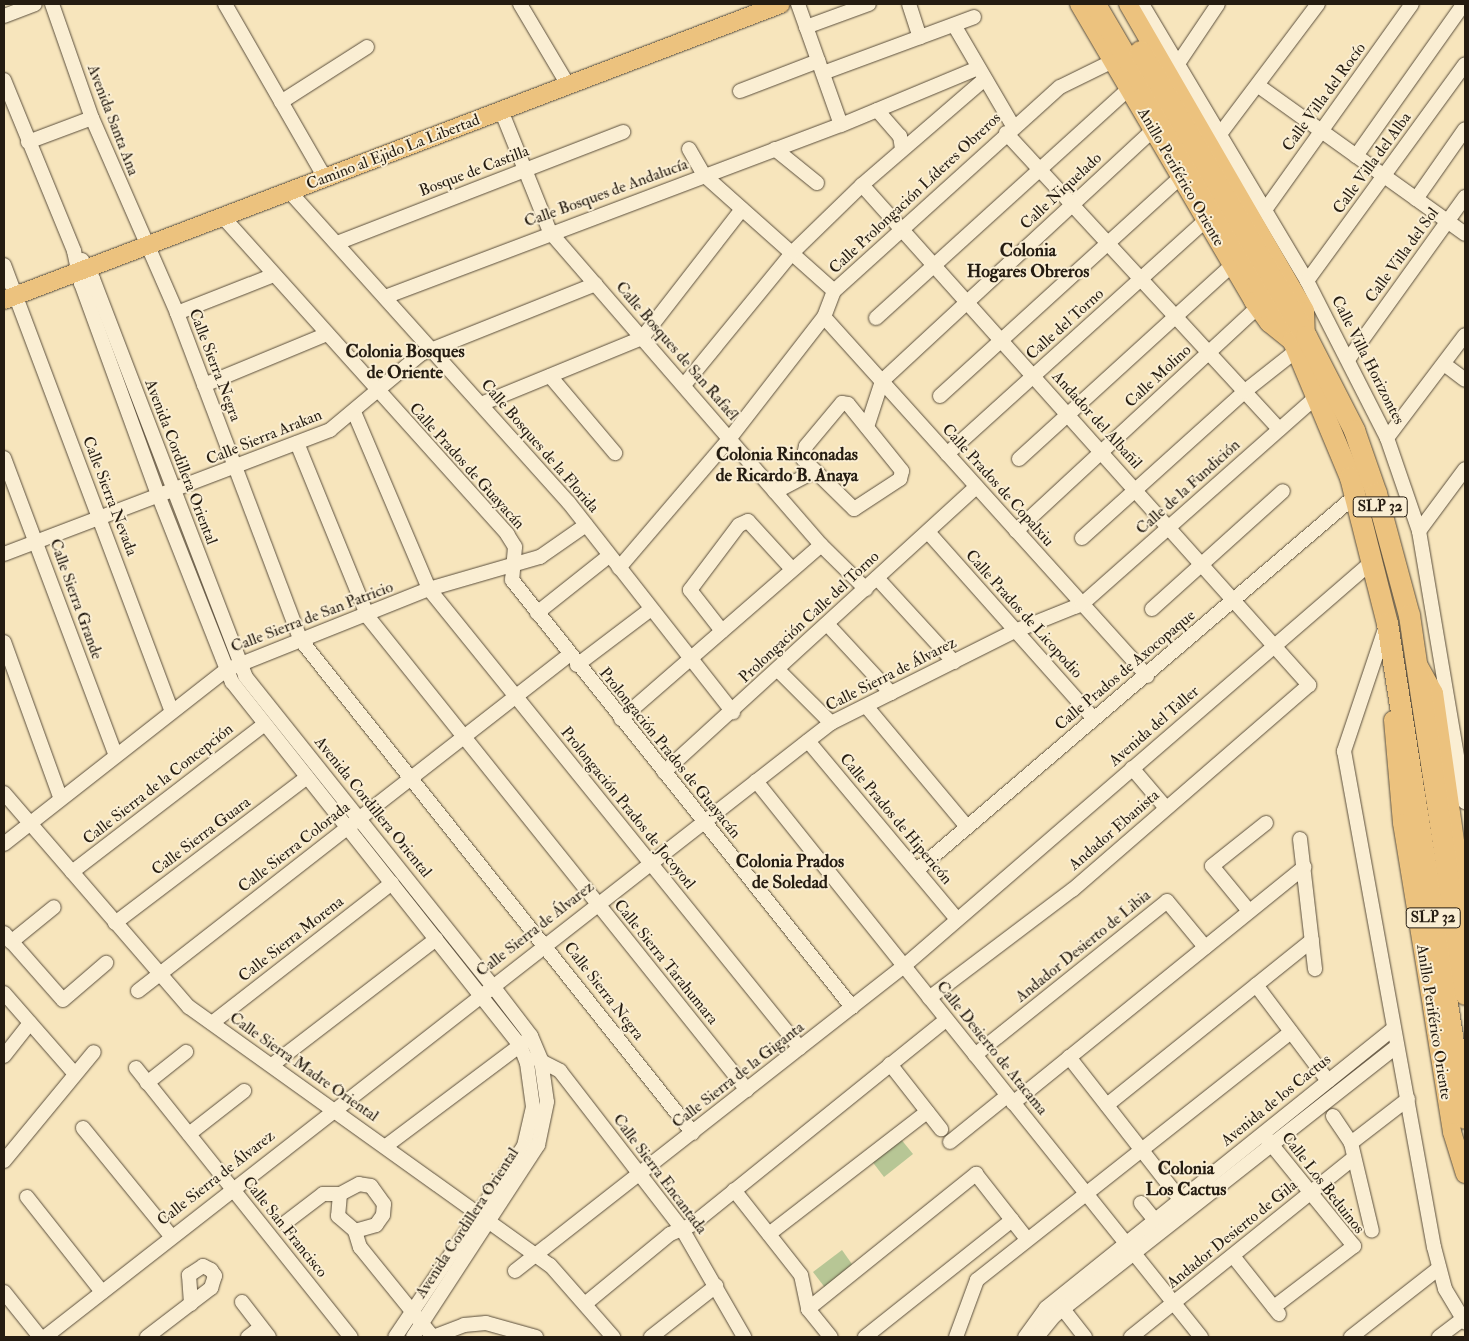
<!DOCTYPE html>
<meta charset="utf-8">
<style>
body{margin:0}
#map{position:relative;width:1469px;height:1341px;overflow:hidden;background:#f7e5bc;font-family:"IM FELL Double Pica",serif}
div>[style]{position:absolute}
[style*='--x']{left:calc(var(--x)*1px);top:calc(var(--y)*1px);width:calc(var(--w)*1px);rotate:calc(var(--a)*1deg)}
.green>*{inset:0;background:#b7c695}
.roads{filter:drop-shadow(0 0 1px #5a4e3c) drop-shadow(0 0 1px #5a4e3c)}
.minor>*{height:14px;margin:-7px;padding:0 7px;transform-origin:7px;border-radius:7px;background:#faeed3}
.major>*{height:18px;margin:-9px;padding:0 9px;transform-origin:9px;border-radius:9px;background:#ecc27e}
.highway>*{height:21px;margin:-10.5px;padding:0 10.5px;transform-origin:10.5px;border-radius:10.5px;background:#ecc27e}
span{translate:-50% -50%;white-space:nowrap;text-align:center;line-height:1.15;-webkit-text-stroke:4px #faeed3;paint-order:stroke}
.shield-label span{padding:1px 4px;background:#faeed3;border:1px solid;border-radius:4px;-webkit-text-stroke-width:0}
.shield-label{font-size:15px;color:#251c11;font-weight:700}
.street-label{font-size:16px;color:#251c11}
.neighbourhood-label{font-size:18px;color:#251c11;font-weight:700}
.frame{position:absolute;inset:0;border:5px solid #251c11;pointer-events:none}
</style>
<div id="map">
<div class="green">
<div style="clip-path:polygon(900px 1138px,913px 1154px,884px 1177px,871px 1160px)"></div>
<div style="clip-path:polygon(842px 1250px,854px 1267px,826px 1289px,813px 1272px)"></div>
</div>
<div class="roads">
<div class="minor">
<div style="--x:52;--y:4;--w:121;--a:70.7"></div>
<div style="--x:92;--y:118;--w:213;--a:66.4"></div>
<div style="--x:177;--y:313;--w:348;--a:69.3"></div>
<div style="--x:300;--y:639;--w:631;--a:51.5"></div>
<div style="--x:225;--y:4;--w:201;--a:60.1"></div>
<div style="--x:520;--y:4;--w:94;--a:59.3"></div>
<div style="--x:798;--y:4;--w:128;--a:70.4"></div>
<div style="--x:909;--y:4;--w:35;--a:72"></div>
<div style="--x:1142;--y:4;--w:322;--a:59.2"></div>
<div style="--x:1307;--y:281;--w:176;--a:63"></div>
<div style="--x:1387;--y:438;--w:98;--a:71"></div>
<div style="--x:1419;--y:531;--w:275;--a:80.4"></div>
<div style="--x:4;--y:16;--w:33;--a:-21"></div>
<div style="--x:954;--y:25;--w:117;--a:59.7"></div>
<div style="--x:806;--y:27;--w:67;--a:-20.1"></div>
<div style="--x:1175;--y:68;--w:77;--a:-56.1"></div>
<div style="--x:823;--y:73;--w:161;--a:-20.3"></div>
<div style="--x:4;--y:80;--w:185;--a:67.7"></div>
<div style="--x:74;--y:251;--w:33;--a:78"></div>
<div style="--x:81;--y:283;--w:228;--a:70"></div>
<div style="--x:159;--y:497;--w:199;--a:68.5"></div>
<div style="--x:232;--y:682;--w:463;--a:51.6"></div>
<div style="--x:520;--y:1045;--w:19;--a:69"></div>
<div style="--x:527;--y:1063;--w:44;--a:82.2"></div>
<div style="--x:533;--y:1107;--w:40;--a:103"></div>
<div style="--x:524;--y:1146;--w:230;--a:124"></div>
<div style="--x:1260;--y:87;--w:252;--a:35.6"></div>
<div style="--x:740;--y:91;--w:84;--a:-21"></div>
<div style="--x:281;--y:102;--w:102;--a:-32.6"></div>
<div style="--x:501;--y:110;--w:131;--a:68.1"></div>
<div style="--x:550;--y:232;--w:414;--a:49.1"></div>
<div style="--x:821;--y:545;--w:63;--a:44.4"></div>
<div style="--x:877;--y:110;--w:35;--a:49"></div>
<div style="--x:900;--y:136;--w:13;--a:81"></div>
<div style="--x:1006;--y:133;--w:403;--a:47.3"></div>
<div style="--x:1217;--y:138;--w:168;--a:-53"></div>
<div style="--x:28;--y:142;--w:68;--a:-20.6"></div>
<div style="--x:689;--y:149;--w:30;--a:60"></div>
<div style="--x:704;--y:175;--w:174;--a:41.7"></div>
<div style="--x:775;--y:149;--w:54;--a:39"></div>
<div style="--x:1356;--y:156;--w:180;--a:-54.7"></div>
<div style="--x:862;--y:185;--w:671;--a:48.2"></div>
<div style="--x:1309;--y:685;--w:313;--a:139.1"></div>
<div style="--x:1072;--y:890;--w:179;--a:142.9"></div>
<div style="--x:289;--y:191;--w:419;--a:48.1"></div>
<div style="--x:569;--y:503;--w:266;--a:51.9"></div>
<div style="--x:1416;--y:199;--w:85;--a:-55"></div>
<div style="--x:1265;--y:210;--w:253;--a:-54.5"></div>
<div style="--x:223;--y:217;--w:426;--a:48.1"></div>
<div style="--x:507;--y:534;--w:15;--a:58"></div>
<div style="--x:515;--y:547;--w:33;--a:95"></div>
<div style="--x:512;--y:580;--w:546;--a:51.47"></div>
<div style="--x:337;--y:243;--w:307;--a:-21.2"></div>
<div style="--x:82;--y:260;--w:22;--a:60"></div>
<div style="--x:93;--y:279;--w:425;--a:69"></div>
<div style="--x:245;--y:676;--w:396;--a:51.4"></div>
<div style="--x:492;--y:985;--w:64;--a:52.6"></div>
<div style="--x:531;--y:1036;--w:26;--a:67"></div>
<div style="--x:541;--y:1060;--w:42;--a:81.9"></div>
<div style="--x:547;--y:1102;--w:44;--a:101.8"></div>
<div style="--x:538;--y:1145;--w:229;--a:123.1"></div>
<div style="--x:4;--y:265;--w:474;--a:69.4"></div>
<div style="--x:1307;--y:281;--w:268;--a:-53.9"></div>
<div style="--x:385;--y:297;--w:487;--a:-20.7"></div>
<div style="--x:841;--y:125;--w:148;--a:-22.6"></div>
<div style="--x:177;--y:313;--w:104;--a:-21.4"></div>
<div style="--x:824;--y:317;--w:483;--a:48"></div>
<div style="--x:876;--y:318;--w:343;--a:-42.2"></div>
<div style="--x:1350;--y:357;--w:197;--a:-54.3"></div>
<div style="--x:1444;--y:364;--w:26;--a:37"></div>
<div style="--x:550;--y:376;--w:101;--a:49.8"></div>
<div style="--x:204;--y:385;--w:133;--a:-22.5"></div>
<div style="--x:684;--y:385;--w:172;--a:-50.7"></div>
<div style="--x:793;--y:252;--w:96;--a:-44.2"></div>
<div style="--x:862;--y:185;--w:162;--a:-40.8"></div>
<div style="--x:940;--y:396;--w:326;--a:-42.3"></div>
<div style="--x:842;--y:403;--w:6;--a:9"></div>
<div style="--x:848;--y:404;--w:86;--a:51.1"></div>
<div style="--x:902;--y:471;--w:8;--a:104"></div>
<div style="--x:900;--y:479;--w:55;--a:146.9"></div>
<div style="--x:854;--y:509;--w:71;--a:-135.6"></div>
<div style="--x:803;--y:459;--w:13;--a:-77"></div>
<div style="--x:806;--y:446;--w:56;--a:-50.1"></div>
<div style="--x:481;--y:404;--w:174;--a:-22.3"></div>
<div style="--x:642;--y:338;--w:163;--a:-52.2"></div>
<div style="--x:354;--y:412;--w:192;--a:67"></div>
<div style="--x:429;--y:589;--w:590;--a:51.05"></div>
<div style="--x:867;--y:427;--w:48;--a:-71.9"></div>
<div style="--x:882;--y:381;--w:371;--a:-42.8"></div>
<div style="--x:1387;--y:438;--w:129;--a:-52.9"></div>
<div style="--x:297;--y:443;--w:188;--a:67.8"></div>
<div style="--x:368;--y:617;--w:606;--a:51.3"></div>
<div style="--x:947;--y:454;--w:349;--a:-42.1"></div>
<div style="--x:4;--y:458;--w:316;--a:69.4"></div>
<div style="--x:1019;--y:459;--w:288;--a:-42.3"></div>
<div style="--x:775;--y:492;--w:45;--a:-27.7"></div>
<div style="--x:1016;--y:531;--w:328;--a:-42.8"></div>
<div style="--x:1419;--y:531;--w:77;--a:-53.4"></div>
<div style="--x:928;--y:532;--w:249;--a:48.4"></div>
<div style="--x:1082;--y:538;--w:218;--a:-42"></div>
<div style="--x:1244;--y:392;--w:68;--a:-38.4"></div>
<div style="--x:4;--y:554;--w:349;--a:-20.8"></div>
<div style="--x:330;--y:430;--w:119;--a:-39.9"></div>
<div style="--x:421;--y:354;--w:188;--a:-21.8"></div>
<div style="--x:619;--y:568;--w:171;--a:-49.5"></div>
<div style="--x:730;--y:438;--w:153;--a:-52.2"></div>
<div style="--x:824;--y:317;--w:28;--a:-69"></div>
<div style="--x:834;--y:291;--w:304;--a:-42.1"></div>
<div style="--x:1060;--y:87;--w:59;--a:-26.1"></div>
<div style="--x:877;--y:578;--w:114;--a:47.5"></div>
<div style="--x:1152;--y:609;--w:176;--a:-42"></div>
<div style="--x:537;--y:613;--w:92;--a:-38.4"></div>
<div style="--x:828;--y:625;--w:93;--a:47.2"></div>
<div style="--x:722;--y:631;--w:52;--a:-128"></div>
<div style="--x:690;--y:590;--w:81;--a:-53"></div>
<div style="--x:739;--y:525;--w:10;--a:-24"></div>
<div style="--x:748;--y:521;--w:65;--a:47.5"></div>
<div style="--x:1384;--y:632;--w:126;--a:108.6"></div>
<div style="--x:1344;--y:751;--w:504;--a:79.72"></div>
<div style="--x:1434;--y:1247;--w:43;--a:75.3"></div>
<div style="--x:1445;--y:1289;--w:39;--a:59"></div>
<div style="--x:4;--y:642;--w:165;--a:70.1"></div>
<div style="--x:577;--y:665;--w:93;--a:-37.1"></div>
<div style="--x:778;--y:670;--w:75;--a:45"></div>
<div style="--x:866;--y:706;--w:158;--a:50.1"></div>
<div style="--x:621;--y:719;--w:265;--a:-41"></div>
<div style="--x:808;--y:741;--w:232;--a:50.1"></div>
<div style="--x:1132;--y:768;--w:52;--a:49.6"></div>
<div style="--x:664;--y:772;--w:423;--a:-42.4"></div>
<div style="--x:756;--y:781;--w:712;--a:51.33"></div>
<div style="--x:4;--y:793;--w:283;--a:49.2"></div>
<div style="--x:189;--y:1007;--w:444;--a:35.6"></div>
<div style="--x:550;--y:1265;--w:96;--a:48.8"></div>
<div style="--x:1300;--y:839;--w:131;--a:83.4"></div>
<div style="--x:4;--y:844;--w:282;--a:-38.1"></div>
<div style="--x:226;--y:670;--w:219;--a:-21.8"></div>
<div style="--x:429;--y:589;--w:116;--a:-16.1"></div>
<div style="--x:540;--y:557;--w:56;--a:-34.8"></div>
<div style="--x:917;--y:870;--w:576;--a:-40.49"></div>
<div style="--x:72;--y:872;--w:243;--a:-37.5"></div>
<div style="--x:1249;--y:911;--w:58;--a:-129.4"></div>
<div style="--x:1212;--y:866;--w:69;--a:-38.5"></div>
<div style="--x:115;--y:923;--w:241;--a:-37.2"></div>
<div style="--x:4;--y:933;--w:89;--a:48.6"></div>
<div style="--x:63;--y:1000;--w:57;--a:-40.7"></div>
<div style="--x:11;--y:942;--w:55;--a:-39.1"></div>
<div style="--x:1256;--y:985;--w:120;--a:53.1"></div>
<div style="--x:138;--y:991;--w:546;--a:-37.94"></div>
<div style="--x:4;--y:993;--w:108;--a:48.8"></div>
<div style="--x:212;--y:1023;--w:228;--a:-37.9"></div>
<div style="--x:975;--y:1055;--w:246;--a:-38.7"></div>
<div style="--x:1167;--y:901;--w:60;--a:50.4"></div>
<div style="--x:4;--y:1056;--w:42;--a:-51.8"></div>
<div style="--x:1069;--y:1057;--w:180;--a:52"></div>
<div style="--x:535;--y:1058;--w:28;--a:27"></div>
<div style="--x:560;--y:1071;--w:200;--a:52.3"></div>
<div style="--x:682;--y:1229;--w:125;--a:60.1"></div>
<div style="--x:890;--y:1064;--w:83;--a:51.9"></div>
<div style="--x:272;--y:1065;--w:207;--a:-37.5"></div>
<div style="--x:136;--y:1068;--w:344;--a:51.4"></div>
<div style="--x:147;--y:1083;--w:50;--a:-38.5"></div>
<div style="--x:1013;--y:1103;--w:375;--a:-39"></div>
<div style="--x:1107;--y:1105;--w:263;--a:-38.8"></div>
<div style="--x:1333;--y:1116;--w:32;--a:56"></div>
<div style="--x:1351;--y:1143;--w:90;--a:76.6"></div>
<div style="--x:83;--y:1128;--w:139;--a:50.8"></div>
<div style="--x:189;--y:1134;--w:70;--a:-38"></div>
<div style="--x:1267;--y:1139;--w:138;--a:50.9"></div>
<div style="--x:1354;--y:1246;--w:101;--a:142.7"></div>
<div style="--x:950;--y:1142;--w:73;--a:-38.9"></div>
<div style="--x:1351;--y:1143;--w:72;--a:-37.7"></div>
<div style="--x:386;--y:1146;--w:176;--a:-36.9"></div>
<div style="--x:4;--y:1161;--w:141;--a:-50.5"></div>
<div style="--x:734;--y:1190;--w:108;--a:51.8"></div>
<div style="--x:801;--y:1275;--w:35;--a:78"></div>
<div style="--x:808;--y:1309;--w:36;--a:51"></div>
<div style="--x:27;--y:1197;--w:121;--a:51.7"></div>
<div style="--x:1141;--y:1203;--w:22;--a:51"></div>
<div style="--x:285;--y:1223;--w:48;--a:-37.3"></div>
<div style="--x:323;--y:1194;--w:17;--a:0"></div>
<div style="--x:355;--y:1231;--w:22;--a:-16"></div>
<div style="--x:376;--y:1225;--w:12;--a:-55"></div>
<div style="--x:383;--y:1215;--w:11;--a:-85"></div>
<div style="--x:384;--y:1204;--w:22;--a:-126"></div>
<div style="--x:371;--y:1186;--w:12;--a:-171"></div>
<div style="--x:359;--y:1184;--w:21;--a:152"></div>
<div style="--x:340;--y:1194;--w:22;--a:95"></div>
<div style="--x:338;--y:1216;--w:23;--a:41"></div>
<div style="--x:355;--y:1231;--w:17;--a:73"></div>
<div style="--x:360;--y:1247;--w:116;--a:51"></div>
<div style="--x:769;--y:1234;--w:200;--a:-37.7"></div>
<div style="--x:1233;--y:1256;--w:74;--a:51.6"></div>
<div style="--x:515;--y:1271;--w:494;--a:-38.1"></div>
<div style="--x:904;--y:966;--w:621;--a:-40.82"></div>
<div style="--x:4;--y:1292;--w:58;--a:51.3"></div>
<div style="--x:242;--y:1302;--w:44;--a:52.4"></div>
<div style="--x:585;--y:1304;--w:110;--a:-39.5"></div>
<div style="--x:670;--y:1234;--w:25;--a:-23"></div>
<div style="--x:693;--y:1224;--w:325;--a:-38.9"></div>
<div style="--x:808;--y:1309;--w:216;--a:-38.8"></div>
<div style="--x:976;--y:1174;--w:83;--a:51.9"></div>
<div style="--x:1063;--y:1309;--w:36;--a:52"></div>
<div style="--x:45;--y:1337;--w:997;--a:-38"></div>
<div style="--x:831;--y:723;--w:206;--a:-26.6"></div>
<div style="--x:1015;--y:631;--w:72;--a:-21.9"></div>
<div style="--x:1082;--y:604;--w:315;--a:-41.5"></div>
<div style="--x:147;--y:1337;--w:81;--a:-37.4"></div>
<div style="--x:211;--y:1288;--w:13;--a:-72"></div>
<div style="--x:215;--y:1276;--w:7;--a:-124"></div>
<div style="--x:211;--y:1270;--w:9;--a:-153"></div>
<div style="--x:203;--y:1266;--w:17;--a:147"></div>
<div style="--x:189;--y:1275;--w:29;--a:86"></div>
<div style="--x:248;--y:1337;--w:16;--a:-38"></div>
<div style="--x:433;--y:1337;--w:33;--a:-21"></div>
<div style="--x:464;--y:1325;--w:22;--a:-5"></div>
<div style="--x:486;--y:1323;--w:52;--a:15.6"></div>
<div style="--x:651;--y:1337;--w:83;--a:-38.1"></div>
<div style="--x:865;--y:1337;--w:188;--a:-38.5"></div>
<div style="--x:956;--y:1337;--w:61;--a:-69.8"></div>
<div style="--x:977;--y:1280;--w:400;--a:-38.3"></div>
<div style="--x:1025;--y:1337;--w:36;--a:-54"></div>
<div style="--x:1046;--y:1308;--w:445;--a:-38.8"></div>
<div style="--x:1037;--y:1337;--w:27;--a:-51"></div>
<div style="--x:1054;--y:1316;--w:435;--a:-38.2"></div>
<div style="--x:1131;--y:1337;--w:286;--a:-38.8"></div>
<div style="--x:1351;--y:1337;--w:112;--a:-38.1"></div>
<div style="--x:1439;--y:1337;--w:30;--a:-37"></div>
</div>
<div class="major">
<div style="--x:1079;--y:4;--w:344;--a:59.6"></div>
<div style="--x:1253;--y:301;--w:27;--a:54"></div>
<div style="--x:1269;--y:323;--w:26;--a:39"></div>
<div style="--x:1128;--y:4;--w:354;--a:60"></div>
<div style="--x:1305;--y:311;--w:24;--a:88"></div>
<div style="--x:4;--y:300;--w:831;--a:-20.85"></div>
<div style="--x:1419;--y:666;--w:31;--a:61"></div>
<div style="--x:1434;--y:693;--w:221;--a:81.9"></div>
<div style="--x:1393;--y:720;--w:103;--a:85"></div>
<div style="--x:1402;--y:823;--w:186;--a:80.7"></div>
<div style="--x:1432;--y:1007;--w:127;--a:80.9"></div>
<div style="--x:1452;--y:1132;--w:44;--a:72.8"></div>
</div>
<div class="highway">
<div style="--x:1095;--y:4;--w:391;--a:59.6"></div>
<div style="--x:1293;--y:341;--w:147;--a:67.3"></div>
<div style="--x:1350;--y:477;--w:151;--a:75.8"></div>
<div style="--x:1387;--y:623;--w:501;--a:81.05"></div>
<div style="--x:1140;--y:51;--w:330;--a:59.8"></div>
<div style="--x:1306;--y:336;--w:106;--a:62.9"></div>
<div style="--x:1354;--y:430;--w:67;--a:70.8"></div>
<div style="--x:1376;--y:493;--w:126;--a:74.9"></div>
<div style="--x:1409;--y:615;--w:383;--a:81.6"></div>
</div>
</div>
<div class="shield-label">
<span style="left:1380px;top:507px">SLP 32</span>
<span style="left:1433px;top:918px">SLP 32</span>
</div>
<div class="street-label">
<span style="left:1324px;top:97px;rotate:-54deg">Calle Villa del Rocío</span>
<span style="left:113px;top:120px;rotate:69deg">Avenida Santa Ana</span>
<span style="left:393px;top:152px;rotate:-21deg">Camino al Ejido La Libertad</span>
<span style="left:1372px;top:163px;rotate:-54deg">Calle Villa del Alba</span>
<span style="left:474px;top:171px;rotate:-21deg">Bosque de Castilla</span>
<span style="left:1181px;top:177px;rotate:60deg">Anillo Periférico Oriente</span>
<span style="left:1061px;top:191px;rotate:-43deg">Calle Niquelado</span>
<span style="left:606px;top:193px;rotate:-20deg">Calle Bosques de Andalucía</span>
<span style="left:915px;top:193px;rotate:-43deg">Calle Prolongación Líderes Obreros</span>
<span style="left:1402px;top:255px;rotate:-54deg">Calle Villa del Sol</span>
<span style="left:1065px;top:324px;rotate:-42deg">Calle del Torno</span>
<span style="left:677px;top:351px;rotate:49deg">Calle Bosques de San Rafaél</span>
<span style="left:1368px;top:360px;rotate:63deg">Calle Villa Horizontes</span>
<span style="left:215px;top:365px;rotate:69deg">Calle Sierra Negra</span>
<span style="left:1158px;top:376px;rotate:-43deg">Calle Molino</span>
<span style="left:1097px;top:420px;rotate:48deg">Andador del Albañil</span>
<span style="left:264px;top:437px;rotate:-22deg">Calle Sierra Arakan</span>
<span style="left:540px;top:446px;rotate:49deg">Calle Bosques de la Florida</span>
<span style="left:181px;top:462px;rotate:69deg">Avenida Cordillera Oriental</span>
<span style="left:467px;top:466px;rotate:48deg">Calle Prados de Guayacán</span>
<span style="left:998px;top:485px;rotate:48deg">Calle Prados de Copalxiu</span>
<span style="left:1188px;top:487px;rotate:-42deg">Calle de la Fundición</span>
<span style="left:110px;top:496px;rotate:69deg">Calle Sierra Nevada</span>
<span style="left:76px;top:599px;rotate:70deg">Calle Sierra Grande</span>
<span style="left:1024px;top:614px;rotate:48deg">Calle Prados de Licopodio</span>
<span style="left:312px;top:617px;rotate:-21deg">Calle Sierra de San Patricio</span>
<span style="left:809px;top:617px;rotate:-43deg">Prolongación Calle del Torno</span>
<span style="left:1125px;top:670px;rotate:-40deg">Calle Prados de Axocopaque</span>
<span style="left:891px;top:674px;rotate:-27deg">Calle Sierra de Álvarez</span>
<span style="left:1154px;top:726px;rotate:-41deg">Avenida del Taller</span>
<span style="left:670px;top:753px;rotate:51deg">Prolongación Prados de Guayacán</span>
<span style="left:158px;top:784px;rotate:-38deg">Calle Sierra de la Concepción</span>
<span style="left:373px;top:807px;rotate:51deg">Avenida Cordillera Oriental</span>
<span style="left:628px;top:808px;rotate:51deg">Prolongación Prados de Jocoyotl</span>
<span style="left:896px;top:819px;rotate:50deg">Calle Prados de Hipericón</span>
<span style="left:1114px;top:830px;rotate:-41deg">Andador Ebanista</span>
<span style="left:201px;top:836px;rotate:-37deg">Calle Sierra Guara</span>
<span style="left:294px;top:847px;rotate:-38deg">Calle Sierra Colorada</span>
<span style="left:535px;top:929px;rotate:-38deg">Calle Sierra de Álvarez</span>
<span style="left:291px;top:939px;rotate:-38deg">Calle Sierra Morena</span>
<span style="left:1083px;top:946px;rotate:-39deg">Andador Desierto de Libia</span>
<span style="left:666px;top:962px;rotate:51deg">Calle Sierra Tarahumara</span>
<span style="left:604px;top:991px;rotate:52deg">Calle Sierra Negra</span>
<span style="left:1434px;top:1022px;rotate:81deg">Anillo Periférico Oriente</span>
<span style="left:992px;top:1048px;rotate:51deg">Calle Desierto de Atacama</span>
<span style="left:304px;top:1067px;rotate:35deg">Calle Sierra Madre Oriental</span>
<span style="left:738px;top:1075px;rotate:-38deg">Calle Sierra de la Giganta</span>
<span style="left:1276px;top:1100px;rotate:-39deg">Avenida de los Cactus</span>
<span style="left:660px;top:1174px;rotate:53deg">Calle Sierra Encantada</span>
<span style="left:216px;top:1178px;rotate:-38deg">Calle Sierra de Álvarez</span>
<span style="left:1323px;top:1183px;rotate:52deg">Calle Los Beduinos</span>
<span style="left:467px;top:1223px;rotate:-57deg">Avenida Cordillera Oriental</span>
<span style="left:285px;top:1227px;rotate:51deg">Calle San Francisco</span>
<span style="left:1232px;top:1234px;rotate:-39deg">Andador Desierto de Gila</span>
</div>
<div class="neighbourhood-label">
<span style="left:1028px;top:262px">Colonia<br>Hogares Obreros</span>
<span style="left:405px;top:363px">Colonia Bosques<br>de Oriente</span>
<span style="left:787px;top:466px">Colonia Rinconadas<br>de Ricardo B. Anaya</span>
<span style="left:790px;top:873px">Colonia Prados<br>de Soledad</span>
<span style="left:1186px;top:1180px">Colonia<br>Los Cactus</span>
</div>
<div class="frame"></div>
</div>
